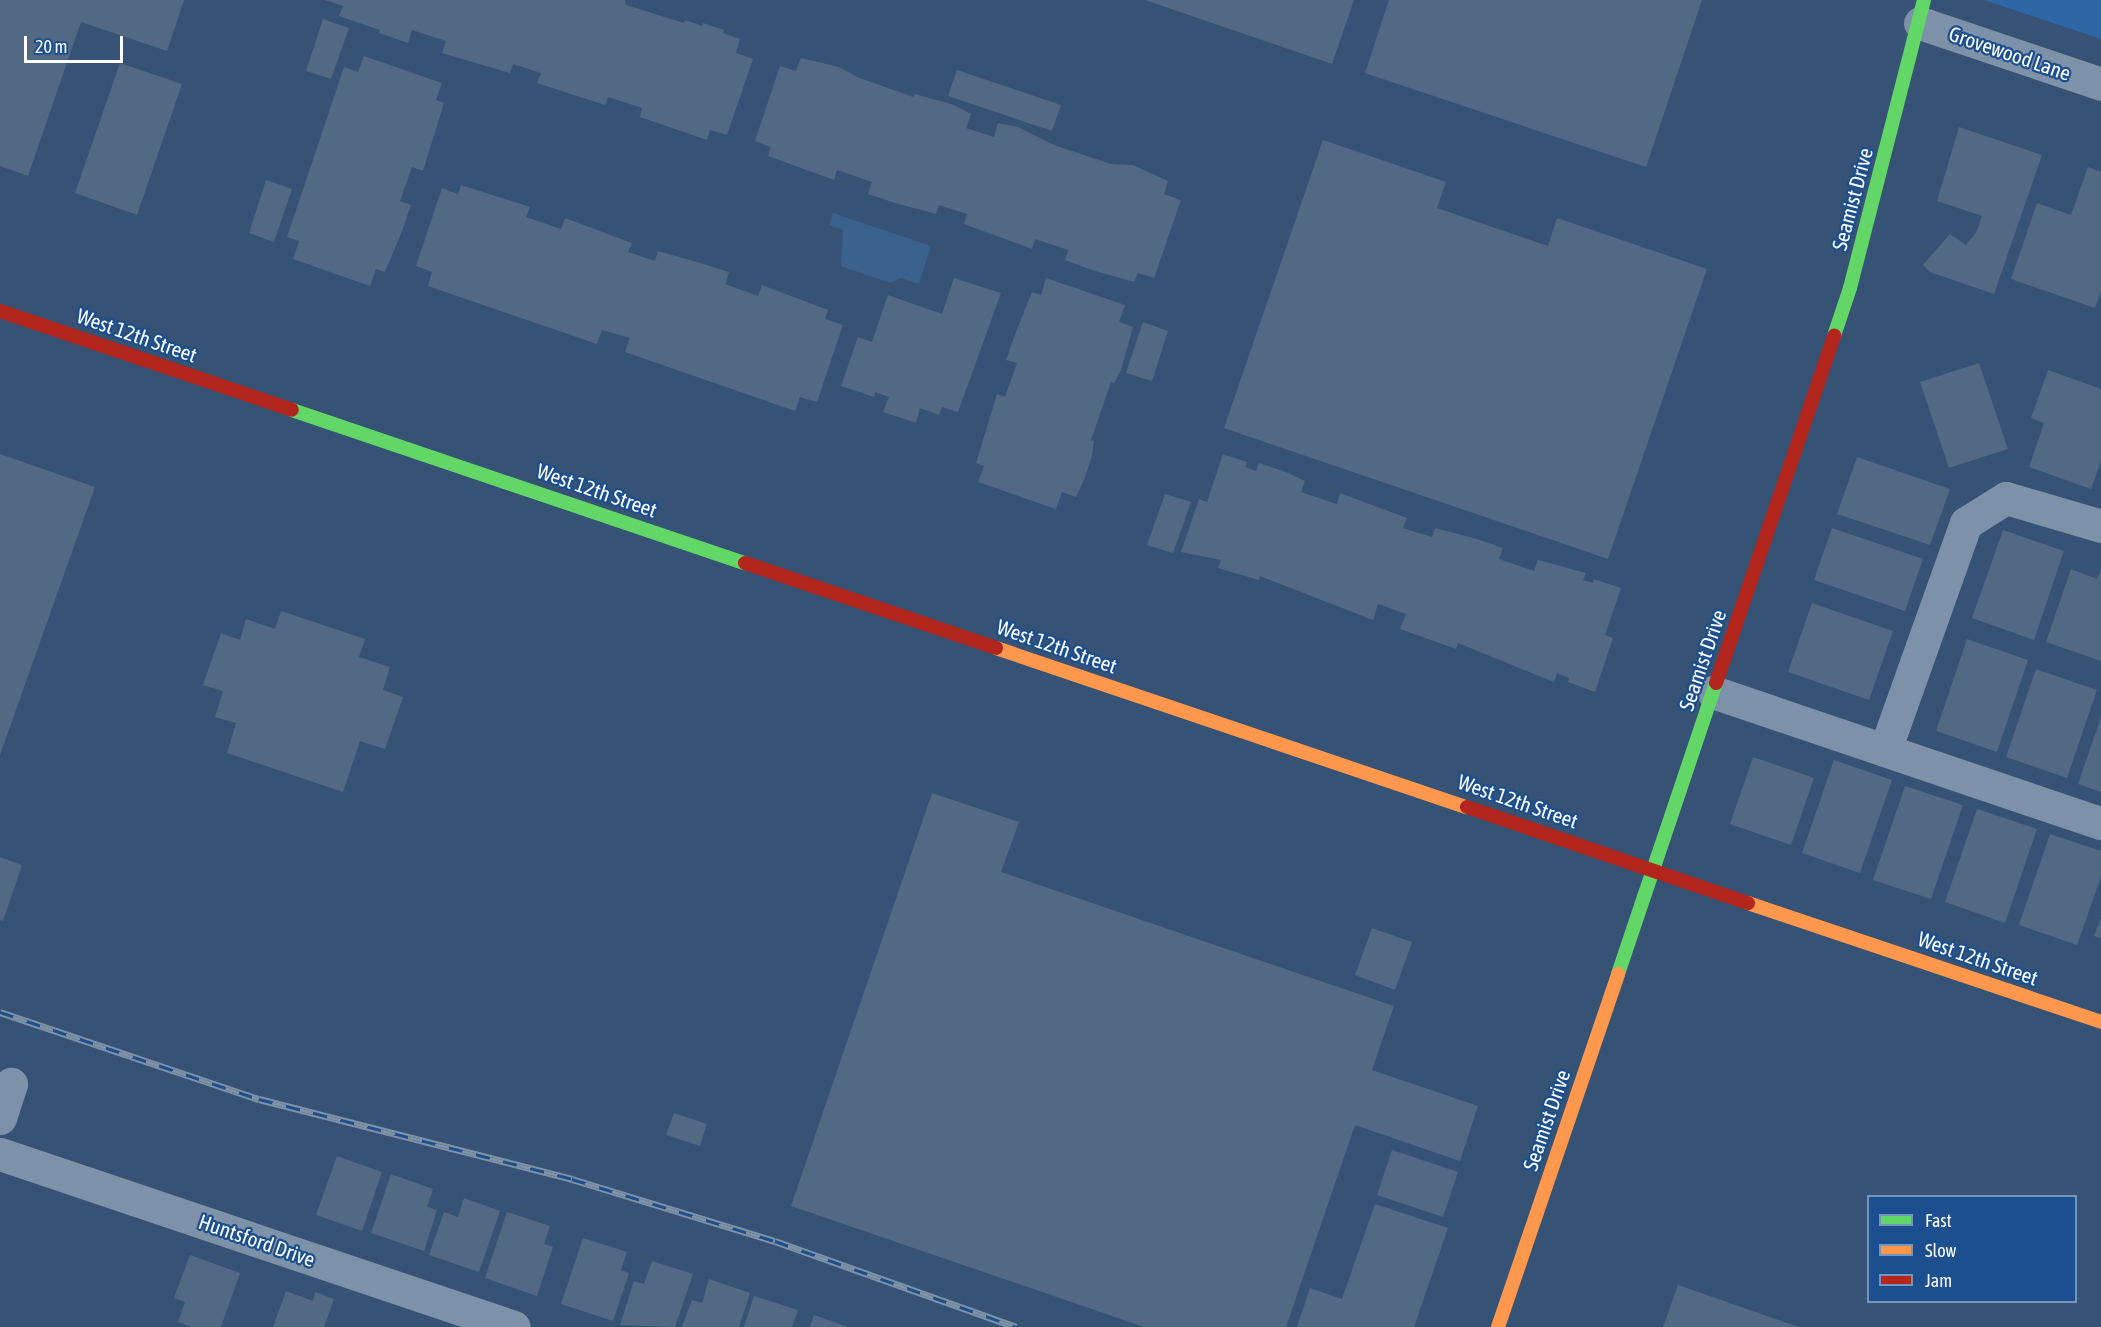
<!DOCTYPE html>
<style>
body{margin:0}
#map{position:relative;width:2101px;height:1327px;overflow:hidden;background:#365274;font-family:"Asap Condensed",sans-serif}
div>[style]{position:absolute}
[style*='--x']{left:calc(var(--x)*1px);top:calc(var(--y)*1px);width:calc(var(--w)*1px);rotate:calc(var(--a)*1deg)}
.green>*{inset:0;background:#2f66a5}
.water>*{inset:0;background:#3b618d}
.building>*{inset:0;background:#526984}
.street>*{height:33px;margin:-16.5px;padding:0 16.5px;transform-origin:16.5px;border-radius:16.5px;background:#7d92a8}
.fast>*{height:14px;margin:-7px;padding:0 7px;transform-origin:7px;border-radius:7px;background:#63d668}
.slow>*{height:14px;margin:-7px;padding:0 7px;transform-origin:7px;border-radius:7px;background:#ff974d}
.jam>*{height:14px;margin:-7px;padding:0 7px;transform-origin:7px;border-radius:7px;background:#b3261e}
.rail>*{height:7px;margin-top:-3.5px;transform-origin:0;background:repeating-linear-gradient(90deg,#1b4f8f 0 14px,#7e92a7 0 28px);box-sizing:border-box;border-block:2px solid #7e92a7}
span{translate:-50% -50%;white-space:nowrap;text-align:center;line-height:1.15;-webkit-text-stroke:4.5px #1b4f8f;paint-order:stroke}
.street-label{font-size:21px;color:#fff}
.legend{position:absolute;left:1867px;top:1195px;width:210px;height:108px;box-sizing:border-box;background:#1b4f8f;border:2px solid #7695bc;margin:0;padding:8px 10px;list-style:none;font-size:18px;color:#fff}
.legend li{display:flex;align-items:center;gap:12px;height:30px}
.legend b{width:30px;border:2px solid #7695bc}
.scale{position:absolute;left:24px;top:36px;width:99px;height:27px;box-sizing:border-box;border:3px solid #fff;border-top:0;padding-left:8px;font-size:18px;line-height:21px;white-space:nowrap;color:#fff;-webkit-text-stroke:4px #1b4f8f;paint-order:stroke}
</style>
<div id="map">
<div class="green">
<div style="clip-path:polygon(1984px 0,2101px 0,2101px 39px)"></div>
</div>
<div class="water">
<div style="clip-path:polygon(833px 213px,931px 246px,919px 284px,901px 278px,890px 283px,841px 266px,843px 230px,829px 225px)"></div>
</div>
<div class="building">
<div style="clip-path:polygon(0 0,184px 0,167px 51px,81px 22px,28px 176px,0 166px)"></div>
<div style="clip-path:polygon(325px 0,625px 0,626px 5px,684px 23px,685px 20px,702px 26px,703px 23px,724px 30px,723px 33px,740px 39px,736px 53px,753px 59px,727px 135px,710px 130px,707px 140px,640px 117px,642px 108px,608px 97px,605px 105px,537px 83px,541px 73px,513px 64px,510px 73px,442px 53px,446px 41px,412px 30px,408px 43px,379px 33px,380px 30px,339px 16px,343px 6px)"></div>
<div style="clip-path:polygon(1145px 0,1354px 0,1332px 64px)"></div>
<div style="clip-path:polygon(1389px 0,1702px 0,1646px 167px,1365px 73px)"></div>
<div style="clip-path:polygon(323px 19px,349px 28px,331px 79px,306px 71px)"></div>
<div style="clip-path:polygon(364px 56px,442px 83px,436px 100px,444px 103px,423px 171px,412px 167px,400px 201px,411px 205px,402px 231px,385px 272px,376px 269px,370px 286px,293px 259px,299px 241px,287px 237px,344px 67px,358px 72px)"></div>
<div style="clip-path:polygon(801px 58px,839px 67px,857px 77px,913px 97px,915px 94px,954px 105px,971px 114px,966px 128px,994px 137px,998px 123px,1018px 127px,1054px 145px,1111px 164px,1133px 165px,1168px 181px,1164px 194px,1181px 200px,1154px 278px,1138px 273px,1134px 282px,1092px 270px,1065px 260px,1068px 250px,1035px 239px,1032px 249px,964px 224px,967px 214px,939px 205px,936px 214px,895px 203px,868px 194px,872px 182px,837px 170px,834px 180px,768px 156px,771px 147px,755px 141px,780px 66px,796px 71px)"></div>
<div style="clip-path:polygon(120px 63px,182px 84px,137px 215px,75px 193px)"></div>
<div style="clip-path:polygon(957px 70px,1061px 105px,1052px 131px,948px 96px)"></div>
<div style="clip-path:polygon(1959px 127px,2042px 155px,1994px 294px,1930px 272px,1923px 265px,1950px 234px,1966px 245px,1977px 231px,1982px 216px,1937px 201px)"></div>
<div style="clip-path:polygon(1323px 140px,1446px 182px,1437px 208px,1548px 246px,1557px 218px,1707px 269px,1608px 559px,1224px 428px)"></div>
<div style="clip-path:polygon(2088px 167px,2101px 172px,2101px 291px,2095px 308px,2011px 279px,2037px 203px,2071px 215px)"></div>
<div style="clip-path:polygon(266px 180px,292px 189px,274px 242px,249px 233px)"></div>
<div style="clip-path:polygon(461px 185px,530px 207px,526px 217px,561px 229px,565px 218px,632px 243px,628px 252px,655px 261px,658px 251px,700px 263px,729px 272px,725px 284px,758px 296px,762px 285px,828px 310px,825px 319px,843px 325px,817px 402px,800px 397px,795px 411px,625px 352px,630px 338px,602px 330px,597px 344px,428px 286px,432px 272px,416px 266px,442px 188px,458px 194px)"></div>
<div style="clip-path:polygon(954px 278px,1001px 293px,958px 412px,942px 407px,939px 415px,920px 408px,916px 423px,883px 412px,889px 397px,875px 392px,874px 397px,841px 386px,858px 337px,872px 342px,888px 295px,942px 314px)"></div>
<div style="clip-path:polygon(1046px 278px,1125px 305px,1119px 322px,1133px 327px,1121px 370px,1114px 383px,1111px 382px,1091px 440px,1094px 441px,1092px 456px,1084px 480px,1076px 497px,1062px 492px,1056px 509px,978px 482px,984px 466px,976px 463px,997px 394px,1005px 397px,1017px 363px,1006px 360px,1016px 332px,1032px 292px,1041px 295px)"></div>
<div style="clip-path:polygon(1143px 322px,1168px 331px,1152px 381px,1126px 373px)"></div>
<div style="clip-path:polygon(1979px 363px,2008px 449px,1949px 468px,1920px 382px)"></div>
<div style="clip-path:polygon(2048px 370px,2101px 389px,2101px 461px,2091px 489px,2029px 467px,2044px 423px,2031px 418px)"></div>
<div style="clip-path:polygon(0 454px,95px 487px,0 755px)"></div>
<div style="clip-path:polygon(1223px 454px,1247px 462px,1245px 467px,1256px 471px,1259px 463px,1286px 472px,1305px 481px,1301px 492px,1337px 504px,1340px 493px,1407px 518px,1403px 528px,1432px 537px,1435px 528px,1477px 539px,1503px 548px,1499px 559px,1534px 571px,1538px 560px,1586px 573px,1583px 580px,1593px 583px,1594px 579px,1621px 588px,1605px 635px,1613px 638px,1595px 692px,1568px 682px,1569px 678px,1557px 673px,1554px 682px,1458px 643px,1456px 649px,1400px 629px,1406px 614px,1378px 604px,1373px 620px,1260px 576px,1259px 580px,1218px 568px,1221px 560px,1181px 552px,1199px 499px,1207px 502px)"></div>
<div style="clip-path:polygon(1857px 457px,1950px 489px,1930px 545px,1837px 514px)"></div>
<div style="clip-path:polygon(1165px 494px,1191px 502px,1173px 553px,1147px 545px)"></div>
<div style="clip-path:polygon(1832px 528px,1923px 559px,1905px 611px,1814px 580px)"></div>
<div style="clip-path:polygon(2003px 530px,2064px 551px,2034px 640px,1972px 618px)"></div>
<div style="clip-path:polygon(2071px 569px,2097px 579px,2101px 569px,2101px 661px,2046px 642px)"></div>
<div style="clip-path:polygon(1812px 603px,1893px 631px,1869px 700px,1788px 672px)"></div>
<div style="clip-path:polygon(281px 611px,365px 639px,359px 657px,390px 667px,383px 690px,403px 697px,385px 749px,360px 741px,343px 792px,227px 753px,236px 723px,215px 717px,223px 691px,203px 685px,221px 633px,240px 640px,246px 619px,275px 629px)"></div>
<div style="clip-path:polygon(1967px 639px,2028px 660px,1997px 752px,1936px 731px)"></div>
<div style="clip-path:polygon(2036px 669px,2097px 690px,2067px 778px,2006px 757px)"></div>
<div style="clip-path:polygon(2101px 717px,2101px 792px,2078px 784px)"></div>
<div style="clip-path:polygon(1753px 757px,1814px 778px,1791px 845px,1730px 824px)"></div>
<div style="clip-path:polygon(1834px 760px,1892px 780px,1860px 873px,1802px 853px)"></div>
<div style="clip-path:polygon(1905px 786px,1963px 805px,1931px 899px,1873px 880px)"></div>
<div style="clip-path:polygon(932px 793px,1019px 822px,1001px 872px,1394px 1006px,1372px 1070px,1478px 1106px,1460px 1161px,1355px 1125px,1286px 1327px,1144px 1327px,791px 1206px)"></div>
<div style="clip-path:polygon(1977px 809px,2037px 829px,2005px 923px,1945px 902px)"></div>
<div style="clip-path:polygon(2050px 834px,2101px 851px,2101px 877px,2077px 945px,2019px 925px)"></div>
<div style="clip-path:polygon(0 857px,22px 865px,3px 921px,0 920px)"></div>
<div style="clip-path:polygon(2101px 918px,2101px 938px,2094px 936px)"></div>
<div style="clip-path:polygon(1372px 928px,1412px 942px,1395px 990px,1355px 975px)"></div>
<div style="clip-path:polygon(674px 1113px,707px 1124px,700px 1146px,666px 1135px)"></div>
<div style="clip-path:polygon(1392px 1150px,1458px 1172px,1443px 1217px,1377px 1195px)"></div>
<div style="clip-path:polygon(337px 1156px,382px 1172px,362px 1231px,316px 1215px)"></div>
<div style="clip-path:polygon(391px 1174px,433px 1189px,427px 1207px,437px 1210px,424px 1251px,371px 1233px)"></div>
<div style="clip-path:polygon(464px 1198px,500px 1211px,479px 1272px,429px 1255px,444px 1212px,458px 1217px)"></div>
<div style="clip-path:polygon(1375px 1204px,1448px 1228px,1414px 1327px,1297px 1327px,1310px 1288px,1342px 1299px)"></div>
<div style="clip-path:polygon(507px 1212px,550px 1226px,544px 1244px,553px 1247px,537px 1296px,485px 1278px)"></div>
<div style="clip-path:polygon(583px 1238px,627px 1252px,621px 1270px,629px 1273px,613px 1321px,561px 1304px)"></div>
<div style="clip-path:polygon(190px 1255px,240px 1273px,221px 1327px,192px 1327px,178px 1322px,185px 1302px,174px 1298px)"></div>
<div style="clip-path:polygon(652px 1261px,693px 1274px,675px 1327px,620px 1325px,634px 1281px,644px 1284px)"></div>
<div style="clip-path:polygon(709px 1279px,750px 1293px,739px 1327px,682px 1327px,692px 1300px,702px 1303px)"></div>
<div style="clip-path:polygon(1678px 1285px,1799px 1327px,1663px 1327px)"></div>
<div style="clip-path:polygon(286px 1291px,313px 1301px,315px 1292px,334px 1299px,324px 1327px,273px 1327px)"></div>
<div style="clip-path:polygon(754px 1296px,798px 1310px,792px 1327px,744px 1327px)"></div>
<div style="clip-path:polygon(814px 1315px,848px 1327px,810px 1327px)"></div>
</div>
<div class="street">
<div style="--x:1920;--y:23;--w:191;--a:18.6"></div>
<div style="--x:1713;--y:692;--w:410;--a:18.7"></div>
<div style="--x:1885;--y:750;--w:241;--a:-70.4"></div>
<div style="--x:1966;--y:523;--w:47;--a:-32"></div>
<div style="--x:2006;--y:498;--w:99;--a:16.4"></div>
<div style="--x:0;--y:1118;--w:36;--a:-72"></div>
<div style="--x:0;--y:1154;--w:542;--a:18.6"></div>
</div>
<div class="fast">
<div style="--x:1834;--y:336;--w:51;--a:-71.6"></div>
<div style="--x:1850;--y:288;--w:297;--a:-75.6"></div>
<div style="--x:292;--y:410;--w:478;--a:18.7"></div>
<div style="--x:1618;--y:974;--w:307;--a:-71.4"></div>
</div>
<div class="slow">
<div style="--x:996;--y:648;--w:497;--a:18.7"></div>
<div style="--x:1748;--y:903;--w:373;--a:18.6"></div>
<div style="--x:1498;--y:1327;--w:373;--a:-71.2"></div>
</div>
<div class="jam">
<div style="--x:0;--y:311;--w:308;--a:18.7"></div>
<div style="--x:745;--y:563;--w:265;--a:18.7"></div>
<div style="--x:1716;--y:683;--w:367;--a:-71.2"></div>
<div style="--x:1467;--y:807;--w:297;--a:18.9"></div>
</div>
<div class="rail">
<div style="--x:0;--y:1012;--w:273;--a:18.6"></div>
<div style="--x:259;--y:1099;--w:323;--a:14.3"></div>
<div style="--x:572;--y:1179;--w:212;--a:17"></div>
<div style="--x:775;--y:1241;--w:256;--a:19.6"></div>
</div>
<div class="street-label">
<span style="left:2010px;top:53px;rotate:19deg">Grovewood Lane</span>
<span style="left:1852px;top:199px;rotate:-75deg">Seamist Drive</span>
<span style="left:137px;top:335px;rotate:19deg">West 12th Street</span>
<span style="left:597px;top:490px;rotate:19deg">West 12th Street</span>
<span style="left:1057px;top:646px;rotate:19deg">West 12th Street</span>
<span style="left:1702px;top:660px;rotate:-71deg">Seamist Drive</span>
<span style="left:1518px;top:801px;rotate:19deg">West 12th Street</span>
<span style="left:1978px;top:958px;rotate:19deg">West 12th Street</span>
<span style="left:1546px;top:1120px;rotate:-71deg">Seamist Drive</span>
<span style="left:257px;top:1240px;rotate:19deg">Huntsford Drive</span>
</div>
<ul class="legend">
<li><b style="height:8px;background:#63d668"></b>Fast</li>
<li><b style="height:8px;background:#ff974d"></b>Slow</li>
<li><b style="height:8px;background:#b3261e"></b>Jam</li>
</ul>
<div class="scale">20 m</div>
</div>
